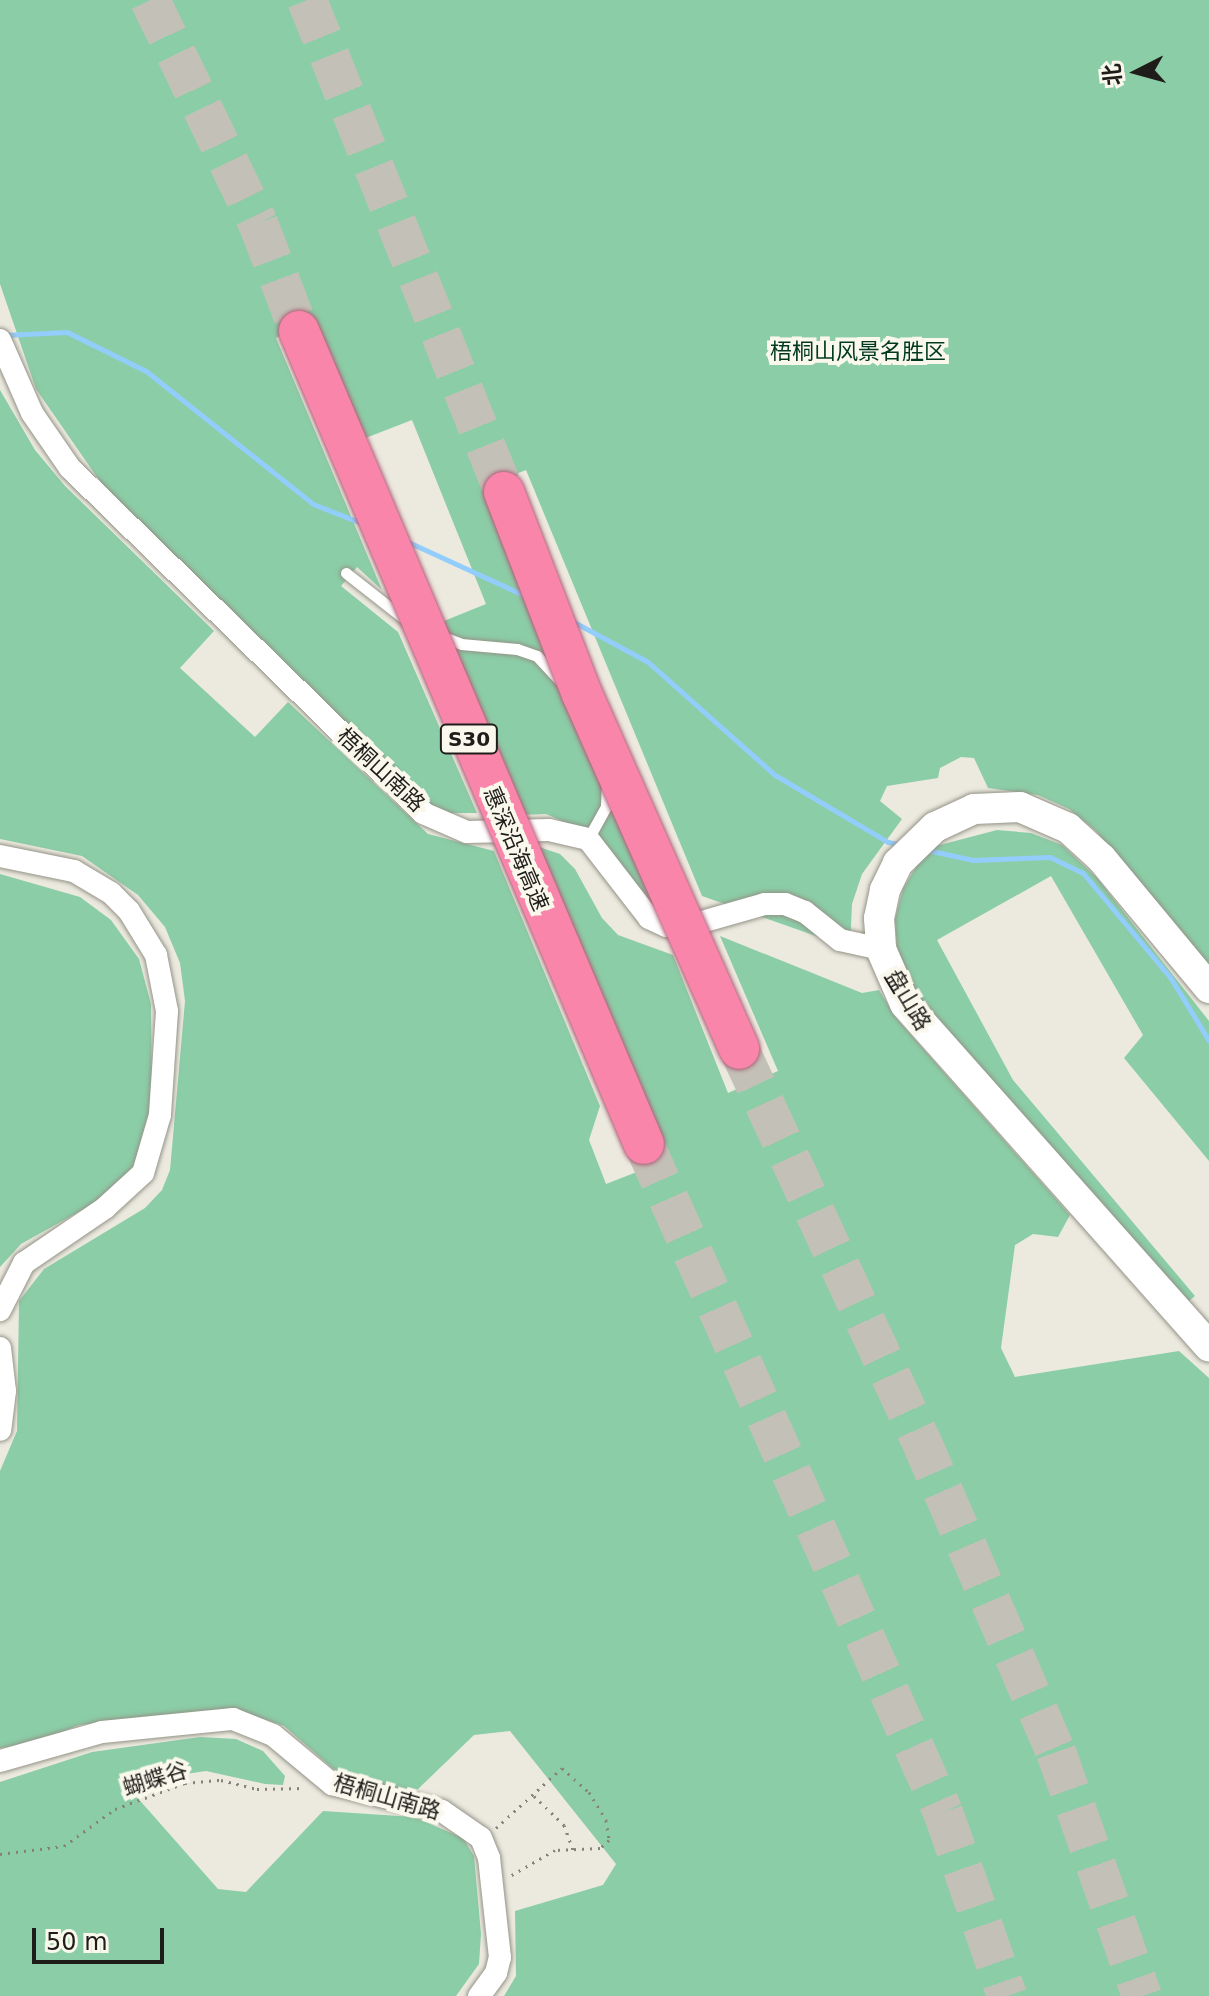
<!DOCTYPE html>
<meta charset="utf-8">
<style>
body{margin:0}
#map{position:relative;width:1209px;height:1996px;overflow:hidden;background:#eceadf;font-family:"DejaVu Sans","Noto Sans SC",sans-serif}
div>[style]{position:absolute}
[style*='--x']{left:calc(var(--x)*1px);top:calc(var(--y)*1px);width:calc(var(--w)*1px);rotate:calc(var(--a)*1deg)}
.forest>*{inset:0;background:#8bcda6}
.stream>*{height:5px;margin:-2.5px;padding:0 2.5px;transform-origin:2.5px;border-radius:2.5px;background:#93cdfb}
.highway-tunnel>*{height:40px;margin-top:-20px;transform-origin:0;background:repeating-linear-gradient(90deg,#c3c1b7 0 40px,transparent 0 60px)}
.path>*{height:3px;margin-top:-1.5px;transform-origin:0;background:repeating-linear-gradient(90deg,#84827b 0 2px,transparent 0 8px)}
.roads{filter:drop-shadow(0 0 2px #949388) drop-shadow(0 0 2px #949388)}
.lane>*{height:11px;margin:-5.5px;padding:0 5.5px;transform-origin:5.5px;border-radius:5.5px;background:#fff}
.street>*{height:22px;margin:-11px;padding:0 11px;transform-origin:11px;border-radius:11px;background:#fff}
.secondary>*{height:30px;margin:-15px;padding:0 15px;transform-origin:15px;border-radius:15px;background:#fff}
.bridges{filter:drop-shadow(0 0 2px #ac6178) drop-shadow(0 0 2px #ac6178)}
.highway-bridge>*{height:40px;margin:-20px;padding:0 20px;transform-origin:20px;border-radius:20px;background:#f985ab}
span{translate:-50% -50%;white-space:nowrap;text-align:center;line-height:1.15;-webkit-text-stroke:8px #faf8ec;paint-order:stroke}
.shield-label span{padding:2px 6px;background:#faf8ec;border:2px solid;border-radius:6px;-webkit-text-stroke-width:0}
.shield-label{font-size:20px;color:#1e1d19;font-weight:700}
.park-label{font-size:22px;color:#003920}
.street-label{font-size:22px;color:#1e1d19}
.north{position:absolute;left:1097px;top:32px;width:80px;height:80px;-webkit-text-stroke:6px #faf8ec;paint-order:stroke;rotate:264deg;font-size:22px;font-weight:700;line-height:32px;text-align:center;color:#1e1d19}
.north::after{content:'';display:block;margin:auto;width:28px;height:36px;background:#1e1d19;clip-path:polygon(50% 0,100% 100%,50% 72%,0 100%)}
.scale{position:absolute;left:32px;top:1928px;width:132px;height:36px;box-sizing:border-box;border:4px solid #1e1d19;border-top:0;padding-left:10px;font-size:24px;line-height:28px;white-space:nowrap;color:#1e1d19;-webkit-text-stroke:6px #faf8ec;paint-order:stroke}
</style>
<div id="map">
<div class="forest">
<div style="clip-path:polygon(0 0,1209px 0,1209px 967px,1095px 830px,1069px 809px,1038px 795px,988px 788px,974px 758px,961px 757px,940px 768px,938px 778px,887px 786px,880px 801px,902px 819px,862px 874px,852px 904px,850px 948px,702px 896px,526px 470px,486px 486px,666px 926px,637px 921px,583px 838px,567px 823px,546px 814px,520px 815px,439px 623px,486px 604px,412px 420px,363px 439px,314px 319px,276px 338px,382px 590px,357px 567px,341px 586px,398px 632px,477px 813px,441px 813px,425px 802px,115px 503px,36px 389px,0 284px)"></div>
<div style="clip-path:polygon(0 390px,35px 450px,65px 486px,214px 631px,180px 668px,255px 737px,288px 702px,428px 834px,494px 851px,600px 1106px,589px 1140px,606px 1184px,665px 1161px,533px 845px,560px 854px,575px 869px,602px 918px,618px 935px,673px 955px,728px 1093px,778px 1071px,720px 936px,862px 993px,879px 990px,896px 1018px,1070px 1215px,1058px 1237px,1033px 1234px,1015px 1245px,1001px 1348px,1015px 1377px,1179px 1351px,1209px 1378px,1209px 1996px,504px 1996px,516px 1976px,515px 1911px,603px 1885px,616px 1864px,510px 1731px,474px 1735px,416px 1791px,372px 1787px,338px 1773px,284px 1726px,234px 1709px,79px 1725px,35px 1743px,0 1748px,0 1471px,17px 1431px,19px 1301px,44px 1269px,145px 1208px,162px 1190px,170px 1170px,185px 1001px,180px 963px,165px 927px,138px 895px,82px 856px,0 839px)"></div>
<div style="clip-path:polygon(997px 830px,1031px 833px,1062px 845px,1097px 878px,1209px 1021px,1209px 1161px,1124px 1058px,1143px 1035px,1051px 876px,937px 940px,1013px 1080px,1195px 1296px,1183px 1306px,924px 1005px,907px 977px,897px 950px,895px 919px,903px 889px,919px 862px,936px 846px)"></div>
<div style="clip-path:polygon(0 874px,80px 897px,111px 920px,139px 959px,151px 1004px,152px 1102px,132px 1173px,109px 1195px,21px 1244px,0 1267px)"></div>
<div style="clip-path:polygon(200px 1737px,236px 1739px,263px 1751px,285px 1776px,283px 1785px,265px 1784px,206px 1771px,172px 1776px,135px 1795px,218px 1889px,246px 1892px,323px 1811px,414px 1817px,463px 1838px,474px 1856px,481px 1934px,479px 1964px,456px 1996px,0 1996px,0 1782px,92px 1752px)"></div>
</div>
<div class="stream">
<div style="--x:5;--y:335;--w:62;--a:-2.8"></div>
<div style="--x:67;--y:332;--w:88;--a:26.3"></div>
<div style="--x:146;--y:371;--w:213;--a:38.5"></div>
<div style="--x:313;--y:504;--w:55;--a:21.4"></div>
<div style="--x:406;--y:541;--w:134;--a:24.7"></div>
<div style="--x:572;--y:621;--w:86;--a:28.3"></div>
<div style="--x:648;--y:662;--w:170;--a:41.7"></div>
<div style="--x:775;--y:775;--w:131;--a:30.7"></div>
<div style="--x:888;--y:842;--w:14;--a:12"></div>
<div style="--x:927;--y:850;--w:47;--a:12.3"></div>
<div style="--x:973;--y:860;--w:77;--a:-2.2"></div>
<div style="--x:1050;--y:857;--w:37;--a:26"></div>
<div style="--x:1083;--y:873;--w:136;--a:50.1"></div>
<div style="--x:1170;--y:977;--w:75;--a:58.6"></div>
</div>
<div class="highway-tunnel">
<div style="--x:150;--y:0;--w:248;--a:64.2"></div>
<div style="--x:258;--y:223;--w:116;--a:69.2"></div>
<div style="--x:307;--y:0;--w:530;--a:68.18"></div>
<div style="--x:739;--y:1049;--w:427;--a:65.1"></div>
<div style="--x:919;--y:1436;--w:344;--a:66.6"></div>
<div style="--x:1056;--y:1752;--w:259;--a:70.6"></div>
<div style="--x:644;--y:1144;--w:732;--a:65.89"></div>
<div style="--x:943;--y:1812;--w:195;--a:70.8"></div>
</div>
<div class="path">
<div style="--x:534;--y:1796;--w:42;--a:44"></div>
<div style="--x:564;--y:1825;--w:27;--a:70"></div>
<div style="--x:496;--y:1828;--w:89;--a:-42.3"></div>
<div style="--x:562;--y:1768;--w:36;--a:42"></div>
<div style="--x:589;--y:1792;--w:33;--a:59"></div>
<div style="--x:606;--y:1820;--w:20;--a:81"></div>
<div style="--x:609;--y:1840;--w:12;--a:138"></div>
<div style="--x:600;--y:1848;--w:45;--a:177.5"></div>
<div style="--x:555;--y:1850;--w:52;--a:150"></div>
<div style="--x:0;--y:1854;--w:64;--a:-7.1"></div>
<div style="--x:64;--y:1846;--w:63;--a:-36"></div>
<div style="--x:115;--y:1809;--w:75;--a:-20.4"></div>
<div style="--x:185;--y:1783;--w:36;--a:-5"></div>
<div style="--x:221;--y:1780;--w:37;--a:14"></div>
<div style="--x:257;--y:1789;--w:48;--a:-1.2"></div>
</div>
<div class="roads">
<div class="lane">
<div style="--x:346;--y:573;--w:83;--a:38.1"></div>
<div style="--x:438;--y:635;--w:25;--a:21"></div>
<div style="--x:461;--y:644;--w:56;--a:5.1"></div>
<div style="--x:517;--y:649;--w:21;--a:19"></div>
<div style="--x:537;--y:656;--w:33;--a:47"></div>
<div style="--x:588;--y:839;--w:37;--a:-61"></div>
<div style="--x:606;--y:807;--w:23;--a:-88"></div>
</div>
<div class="street">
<div style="--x:0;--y:340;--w:80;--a:66.3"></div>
<div style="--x:32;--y:413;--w:67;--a:55.4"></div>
<div style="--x:70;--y:468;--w:494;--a:44.3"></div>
<div style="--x:423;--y:813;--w:48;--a:23.4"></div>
<div style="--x:467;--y:832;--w:82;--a:-1.4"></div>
<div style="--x:549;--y:830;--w:40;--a:13"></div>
<div style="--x:588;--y:839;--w:100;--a:52.3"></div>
<div style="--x:649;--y:918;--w:19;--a:25"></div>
<div style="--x:666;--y:926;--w:18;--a:3"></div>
<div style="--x:684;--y:927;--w:84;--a:-15.9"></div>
<div style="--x:765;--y:904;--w:20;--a:0"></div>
<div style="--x:785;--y:904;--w:22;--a:22"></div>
<div style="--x:805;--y:912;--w:45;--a:38.7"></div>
<div style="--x:840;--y:940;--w:42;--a:12.4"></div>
<div style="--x:0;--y:856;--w:76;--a:11.5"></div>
<div style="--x:74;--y:871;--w:43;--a:30.7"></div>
<div style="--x:111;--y:893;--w:25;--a:45"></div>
<div style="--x:129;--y:911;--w:52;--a:58.5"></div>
<div style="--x:156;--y:955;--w:57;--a:78.9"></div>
<div style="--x:167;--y:1011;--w:104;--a:93.9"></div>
<div style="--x:160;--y:1115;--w:60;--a:106.3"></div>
<div style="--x:143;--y:1173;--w:52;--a:137.4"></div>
<div style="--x:105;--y:1208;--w:98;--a:145.8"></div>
<div style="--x:24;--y:1263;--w:53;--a:117.1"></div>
<div style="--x:0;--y:1348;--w:43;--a:83.4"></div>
<div style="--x:5;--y:1391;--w:39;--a:97"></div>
<div style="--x:0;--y:1761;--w:106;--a:-15.9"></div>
<div style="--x:102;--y:1732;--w:132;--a:-5.7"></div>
<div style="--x:233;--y:1719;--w:43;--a:21.8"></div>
<div style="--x:273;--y:1735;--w:77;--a:39.7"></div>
<div style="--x:332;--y:1784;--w:113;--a:13.8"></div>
<div style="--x:442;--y:1811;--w:47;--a:34.7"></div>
<div style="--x:481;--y:1838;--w:22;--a:68"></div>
<div style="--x:489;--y:1858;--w:100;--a:83.7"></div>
<div style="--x:500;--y:1957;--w:16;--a:104"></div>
<div style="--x:496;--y:1973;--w:29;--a:126"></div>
</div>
<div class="secondary">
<div style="--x:1209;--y:988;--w:168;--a:-129.7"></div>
<div style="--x:1102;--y:859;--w:46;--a:-137.6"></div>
<div style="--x:1068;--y:828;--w:52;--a:-156.4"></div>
<div style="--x:1020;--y:807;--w:46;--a:177.5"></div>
<div style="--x:974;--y:809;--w:43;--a:155.2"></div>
<div style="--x:935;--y:827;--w:52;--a:135.8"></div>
<div style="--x:898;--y:863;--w:30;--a:116"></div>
<div style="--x:885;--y:890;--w:29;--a:102"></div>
<div style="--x:879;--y:918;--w:31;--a:86"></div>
<div style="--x:881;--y:949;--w:60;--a:66.4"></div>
<div style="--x:905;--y:1004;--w:458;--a:48.4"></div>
</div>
</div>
<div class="bridges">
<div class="highway-bridge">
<div style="--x:299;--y:331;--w:883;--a:67.01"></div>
<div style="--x:504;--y:492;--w:217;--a:68.9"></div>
<div style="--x:582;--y:694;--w:388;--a:66.1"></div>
</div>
</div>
<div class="shield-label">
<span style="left:469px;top:739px">S30</span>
</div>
<div class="park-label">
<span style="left:858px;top:352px">梧桐山风景名胜区</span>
</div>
<div class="street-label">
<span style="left:381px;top:770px;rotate:43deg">梧桐山南路</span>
<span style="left:516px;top:849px;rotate:67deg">惠深沿海高速</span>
<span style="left:908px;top:1000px;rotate:59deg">盘山路</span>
<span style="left:155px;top:1779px;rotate:-17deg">蝴蝶谷</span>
<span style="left:387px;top:1797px;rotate:16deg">梧桐山南路</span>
</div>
<div class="north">北</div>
<div class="scale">50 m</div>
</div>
